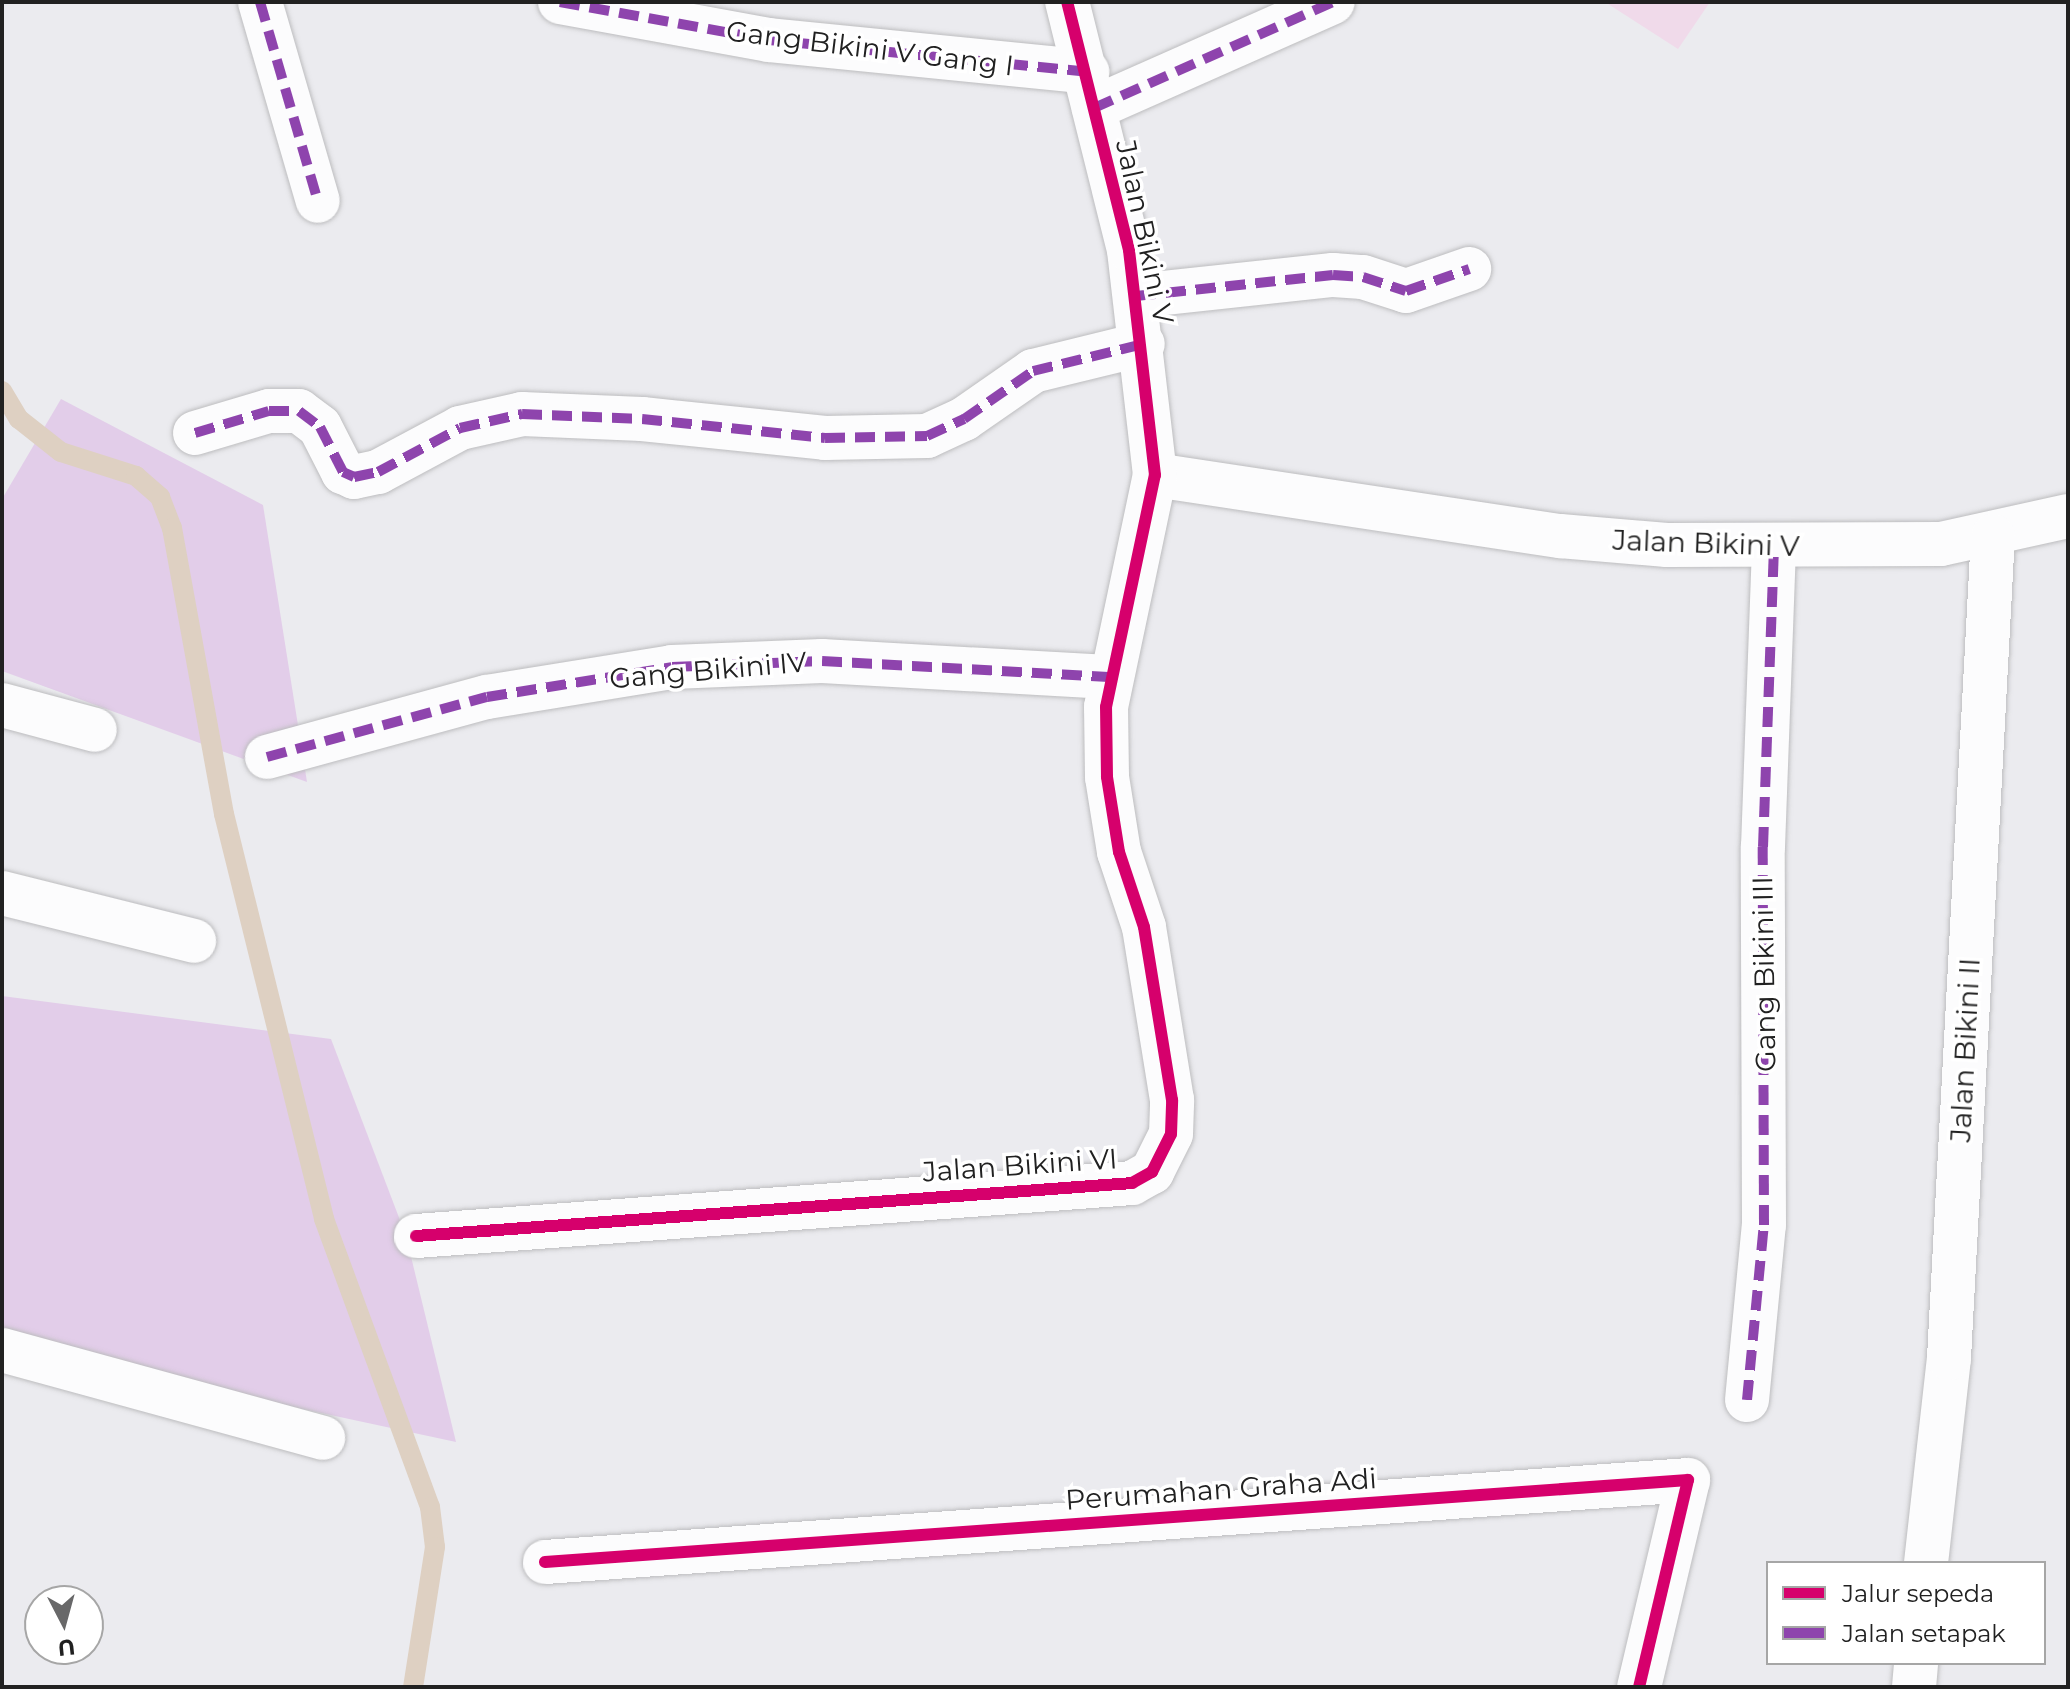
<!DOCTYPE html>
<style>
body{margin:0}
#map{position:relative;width:2070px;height:1689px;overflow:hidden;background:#ebebef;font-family:Montserrat,sans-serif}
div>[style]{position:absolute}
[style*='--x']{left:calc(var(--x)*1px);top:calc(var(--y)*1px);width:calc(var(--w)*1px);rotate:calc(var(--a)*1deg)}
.grass>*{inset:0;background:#e2cde9}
.park>*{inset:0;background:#f0daea}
.stream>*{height:20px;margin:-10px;padding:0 10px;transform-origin:10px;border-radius:10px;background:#ded0c2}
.roads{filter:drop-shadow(0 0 2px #bdbdbf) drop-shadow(0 0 2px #bdbdbf)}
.street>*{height:44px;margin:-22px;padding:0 22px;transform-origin:22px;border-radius:22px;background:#fcfcfd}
.quiet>*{height:10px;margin-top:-5px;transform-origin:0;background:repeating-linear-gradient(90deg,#8e44ad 0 20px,transparent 0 30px)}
.cycleway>*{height:12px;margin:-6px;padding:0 6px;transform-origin:6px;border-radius:6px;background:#d6006c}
span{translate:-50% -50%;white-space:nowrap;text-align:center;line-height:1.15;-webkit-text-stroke:7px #fff;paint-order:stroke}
.street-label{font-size:28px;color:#212121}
.frame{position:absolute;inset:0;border:4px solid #212121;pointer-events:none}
.legend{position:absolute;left:1766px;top:1561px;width:280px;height:104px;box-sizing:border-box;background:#fff;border:2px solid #a6a6a6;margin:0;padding:10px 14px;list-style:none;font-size:24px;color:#212121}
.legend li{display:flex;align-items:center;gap:16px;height:40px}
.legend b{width:40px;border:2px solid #a6a6a6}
.north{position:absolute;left:24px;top:1585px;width:80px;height:80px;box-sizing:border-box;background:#fff;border:2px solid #a6a6a6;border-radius:50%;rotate:174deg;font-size:22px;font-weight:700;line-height:32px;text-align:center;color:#212121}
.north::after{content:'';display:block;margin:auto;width:28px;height:36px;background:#686869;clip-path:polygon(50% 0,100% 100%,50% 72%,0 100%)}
</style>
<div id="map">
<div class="grass">
<div style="clip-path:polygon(61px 399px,263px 505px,307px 782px,2px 671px,2px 499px)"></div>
<div style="clip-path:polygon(2px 996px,331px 1039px,406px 1236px,456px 1442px,2px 1344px)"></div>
</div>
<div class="park">
<div style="clip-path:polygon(1605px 2px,1710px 2px,1678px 49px)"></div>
</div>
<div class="stream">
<div style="--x:2;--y:391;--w:33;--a:59"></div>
<div style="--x:19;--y:419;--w:53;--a:38.2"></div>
<div style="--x:61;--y:452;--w:79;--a:17.7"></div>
<div style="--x:136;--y:476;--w:32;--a:41"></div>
<div style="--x:160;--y:497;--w:33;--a:69"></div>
<div style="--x:172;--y:528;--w:291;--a:79.7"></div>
<div style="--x:224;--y:814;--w:417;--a:76.1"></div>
<div style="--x:324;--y:1219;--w:307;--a:69.8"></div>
<div style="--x:430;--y:1507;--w:40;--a:82.9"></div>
<div style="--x:435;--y:1547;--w:142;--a:98.9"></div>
</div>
<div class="roads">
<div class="street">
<div style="--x:260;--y:2;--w:207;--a:73.8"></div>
<div style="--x:560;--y:2;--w:212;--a:10.3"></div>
<div style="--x:769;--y:40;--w:320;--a:5.7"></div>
<div style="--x:1094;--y:108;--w:261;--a:-23.9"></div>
<div style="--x:1136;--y:296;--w:198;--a:-6.1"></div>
<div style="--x:1333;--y:275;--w:30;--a:4"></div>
<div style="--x:1363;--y:277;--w:45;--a:18"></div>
<div style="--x:1406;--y:291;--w:67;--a:-19.2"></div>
<div style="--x:195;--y:433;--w:77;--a:-16.6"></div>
<div style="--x:269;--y:411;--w:30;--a:0"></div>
<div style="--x:299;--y:411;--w:26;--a:37"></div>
<div style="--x:320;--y:427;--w:51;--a:62.9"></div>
<div style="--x:343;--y:472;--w:12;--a:24"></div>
<div style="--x:354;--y:477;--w:25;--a:-12"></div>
<div style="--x:378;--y:472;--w:93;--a:-28.2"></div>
<div style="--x:460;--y:428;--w:64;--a:-12.7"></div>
<div style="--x:522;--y:414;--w:120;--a:2.4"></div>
<div style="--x:642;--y:419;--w:184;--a:5.9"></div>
<div style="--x:825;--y:438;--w:102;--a:-1.1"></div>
<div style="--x:927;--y:436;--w:41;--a:-24.7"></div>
<div style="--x:964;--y:419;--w:84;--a:-34.8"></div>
<div style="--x:1033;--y:371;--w:113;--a:-13.8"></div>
<div style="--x:1155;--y:475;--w:410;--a:8.6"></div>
<div style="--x:1560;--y:536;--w:107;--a:4.8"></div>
<div style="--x:1667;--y:545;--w:274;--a:-0.2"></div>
<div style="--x:1941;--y:544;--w:130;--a:-12.4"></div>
<div style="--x:2;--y:705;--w:96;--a:15"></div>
<div style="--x:267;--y:757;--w:228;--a:-15.3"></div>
<div style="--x:487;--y:697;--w:187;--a:-9.2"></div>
<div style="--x:672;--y:667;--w:150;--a:-2.3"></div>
<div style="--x:822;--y:661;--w:287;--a:3.2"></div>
<div style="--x:2;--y:893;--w:198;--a:14"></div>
<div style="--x:416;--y:1236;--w:718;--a:-4.23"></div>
<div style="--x:1132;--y:1183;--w:23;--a:-29"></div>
<div style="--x:1152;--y:1172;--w:42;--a:-63.4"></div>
<div style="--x:1171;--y:1134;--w:34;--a:-88"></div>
<div style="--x:1172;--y:1100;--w:175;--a:-99.2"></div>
<div style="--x:1144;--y:927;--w:79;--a:-108.4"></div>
<div style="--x:1119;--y:852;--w:76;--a:-99.1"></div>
<div style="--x:1107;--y:777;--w:70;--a:-90.8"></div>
<div style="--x:1106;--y:707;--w:237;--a:-78.1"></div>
<div style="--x:1155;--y:475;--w:226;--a:-96.6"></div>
<div style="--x:1129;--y:250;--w:256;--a:-104"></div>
<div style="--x:2;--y:1350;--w:333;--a:15.3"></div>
<div style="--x:1747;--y:1400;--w:176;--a:-84.5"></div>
<div style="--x:1764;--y:1225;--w:378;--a:-90.2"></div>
<div style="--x:1763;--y:847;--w:300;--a:-87.9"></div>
<div style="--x:545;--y:1562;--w:1146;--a:-4.1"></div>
<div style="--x:1688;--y:1480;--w:213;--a:103.3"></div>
<div style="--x:1926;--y:1563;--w:206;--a:-83.6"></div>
<div style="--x:1949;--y:1358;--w:823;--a:-86.94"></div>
<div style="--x:1914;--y:1687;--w:24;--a:-85"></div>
</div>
</div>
<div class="quiet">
<div style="--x:260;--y:2;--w:207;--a:73.8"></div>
<div style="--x:560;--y:2;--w:212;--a:10.3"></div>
<div style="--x:769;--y:40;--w:320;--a:5.7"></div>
<div style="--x:1094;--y:108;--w:261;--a:-23.9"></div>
<div style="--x:1136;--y:296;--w:198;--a:-6.1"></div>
<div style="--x:1333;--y:275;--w:30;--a:4"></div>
<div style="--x:1363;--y:277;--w:45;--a:18"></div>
<div style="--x:1406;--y:291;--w:67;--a:-19.2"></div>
<div style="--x:195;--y:433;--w:77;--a:-16.6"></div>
<div style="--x:269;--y:411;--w:30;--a:0"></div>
<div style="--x:299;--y:411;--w:26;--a:37"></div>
<div style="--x:320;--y:427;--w:51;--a:62.9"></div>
<div style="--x:343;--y:472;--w:12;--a:24"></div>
<div style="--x:354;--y:477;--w:25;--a:-12"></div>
<div style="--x:378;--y:472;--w:93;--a:-28.2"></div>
<div style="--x:460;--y:428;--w:64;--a:-12.7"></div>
<div style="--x:522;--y:414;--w:120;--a:2.4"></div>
<div style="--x:642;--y:419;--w:184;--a:5.9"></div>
<div style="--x:825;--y:438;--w:102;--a:-1.1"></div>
<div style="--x:927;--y:436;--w:41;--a:-24.7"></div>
<div style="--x:964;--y:419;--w:84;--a:-34.8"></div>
<div style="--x:1033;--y:371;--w:113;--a:-13.8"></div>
<div style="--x:267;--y:757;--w:228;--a:-15.3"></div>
<div style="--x:487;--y:697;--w:187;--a:-9.2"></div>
<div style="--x:672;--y:667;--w:150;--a:-2.3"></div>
<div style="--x:822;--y:661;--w:287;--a:3.2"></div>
<div style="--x:1747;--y:1400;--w:176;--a:-84.5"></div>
<div style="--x:1764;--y:1225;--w:378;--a:-90.2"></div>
<div style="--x:1763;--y:847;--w:300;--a:-87.9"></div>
</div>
<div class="cycleway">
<div style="--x:416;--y:1236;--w:718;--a:-4.23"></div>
<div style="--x:1132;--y:1183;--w:23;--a:-29"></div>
<div style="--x:1152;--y:1172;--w:42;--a:-63.4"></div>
<div style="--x:1171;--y:1134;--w:34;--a:-88"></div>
<div style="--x:1172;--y:1100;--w:175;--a:-99.2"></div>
<div style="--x:1144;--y:927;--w:79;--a:-108.4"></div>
<div style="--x:1119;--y:852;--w:76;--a:-99.1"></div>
<div style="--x:1107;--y:777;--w:70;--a:-90.8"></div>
<div style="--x:1106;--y:707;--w:237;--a:-78.1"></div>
<div style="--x:1155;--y:475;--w:226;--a:-96.6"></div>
<div style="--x:1129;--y:250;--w:256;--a:-104"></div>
<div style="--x:545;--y:1562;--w:1146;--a:-4.1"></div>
<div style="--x:1688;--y:1480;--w:213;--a:103.3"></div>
</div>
<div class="street-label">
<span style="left:870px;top:48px;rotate:7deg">Gang Bikini V Gang I</span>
<span style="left:1145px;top:232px;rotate:78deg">Jalan Bikini V</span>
<span style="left:1706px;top:543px;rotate:2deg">Jalan Bikini V</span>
<span style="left:708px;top:670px;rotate:-5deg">Gang Bikini IV</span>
<span style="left:1764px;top:974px;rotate:-91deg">Gang Bikini III</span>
<span style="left:1965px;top:1050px;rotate:-87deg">Jalan Bikini II</span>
<span style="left:1020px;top:1165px;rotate:-4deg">Jalan Bikini VI</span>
<span style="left:1221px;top:1489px;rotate:-4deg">Perumahan Graha Adi</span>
</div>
<div class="frame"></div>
<ul class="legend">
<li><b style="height:10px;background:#d6006c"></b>Jalur sepeda</li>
<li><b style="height:10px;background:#8e44ad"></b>Jalan setapak</li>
</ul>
<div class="north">U</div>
</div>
